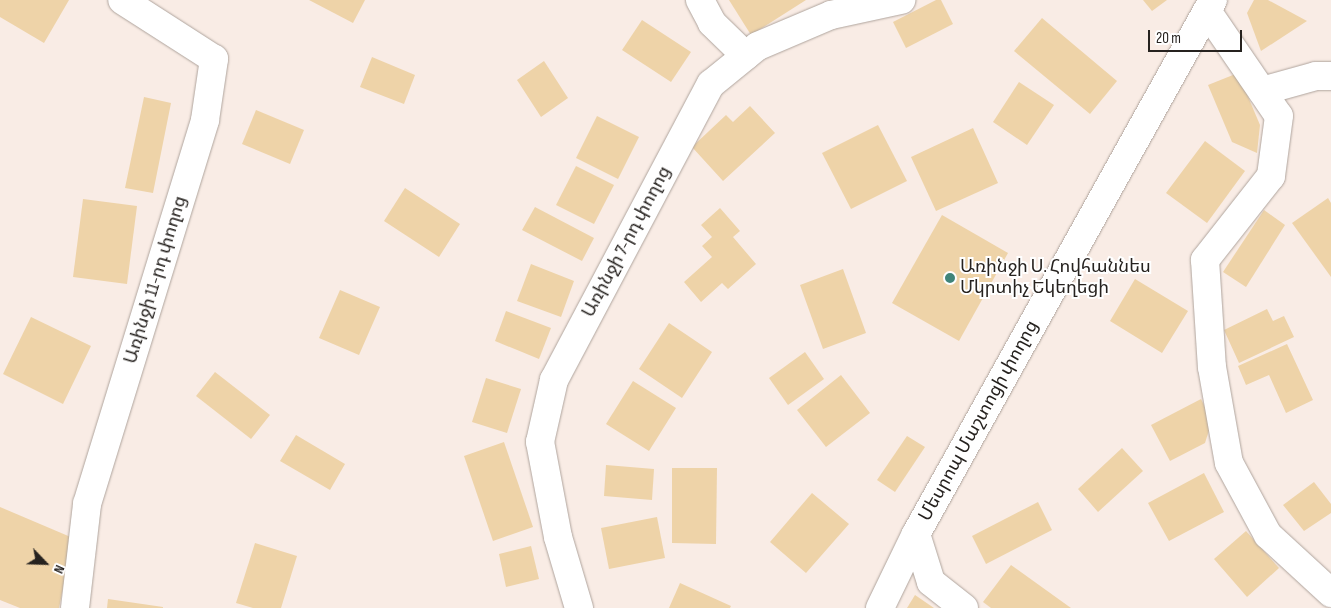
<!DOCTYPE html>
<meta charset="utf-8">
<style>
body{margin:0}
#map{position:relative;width:1331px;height:608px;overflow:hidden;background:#f9ece5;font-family:"Sofia Sans Condensed","Noto Sans Armenian",sans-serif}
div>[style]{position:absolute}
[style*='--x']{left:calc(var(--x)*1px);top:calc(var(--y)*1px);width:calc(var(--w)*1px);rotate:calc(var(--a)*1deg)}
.building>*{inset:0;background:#eed3a8}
.roads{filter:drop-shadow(0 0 1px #afa49d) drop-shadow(0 0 1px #afa49d)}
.street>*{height:28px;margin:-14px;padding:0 14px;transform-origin:14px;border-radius:14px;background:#fff}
.secondary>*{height:28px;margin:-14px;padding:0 14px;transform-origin:14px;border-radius:14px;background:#fff}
.dots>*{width:14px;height:14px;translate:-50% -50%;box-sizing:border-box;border:2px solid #fff;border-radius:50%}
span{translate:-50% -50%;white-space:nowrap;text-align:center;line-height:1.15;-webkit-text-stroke:4px #fff;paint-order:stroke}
.street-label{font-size:18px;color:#26221f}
.poi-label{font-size:18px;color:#26221f}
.left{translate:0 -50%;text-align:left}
.north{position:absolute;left:20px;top:538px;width:50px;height:50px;-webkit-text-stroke:4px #fff;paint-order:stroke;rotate:114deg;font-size:14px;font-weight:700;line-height:20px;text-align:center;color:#26221f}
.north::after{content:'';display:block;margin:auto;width:18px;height:22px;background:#26221f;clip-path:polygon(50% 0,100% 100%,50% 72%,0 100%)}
.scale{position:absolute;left:1148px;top:30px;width:94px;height:22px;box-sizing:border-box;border:2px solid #26221f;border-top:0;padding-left:6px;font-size:15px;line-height:18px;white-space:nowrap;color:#26221f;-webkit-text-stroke:4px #fff;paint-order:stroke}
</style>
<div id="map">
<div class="building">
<div style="clip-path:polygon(0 0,69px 0,44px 43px,0 17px)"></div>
<div style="clip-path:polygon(309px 0,365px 0,353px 23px)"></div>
<div style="clip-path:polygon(729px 0,806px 0,751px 35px)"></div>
<div style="clip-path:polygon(936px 0,941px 0,953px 24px,906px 48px,893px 22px)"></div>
<div style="clip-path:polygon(1143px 0,1167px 0,1152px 11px)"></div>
<div style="clip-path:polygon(1254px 0,1268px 0,1307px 21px,1261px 51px,1247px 13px)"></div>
<div style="clip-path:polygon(1042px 18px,1117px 81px,1090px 114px,1014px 51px)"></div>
<div style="clip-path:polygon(642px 20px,691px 52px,671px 82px,622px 50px)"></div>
<div style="clip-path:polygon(372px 57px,415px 75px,404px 104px,360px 87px)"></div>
<div style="clip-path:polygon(544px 61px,568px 98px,541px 117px,517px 80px)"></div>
<div style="clip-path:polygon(1238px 73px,1260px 125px,1257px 153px,1232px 142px,1208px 85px)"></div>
<div style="clip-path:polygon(1019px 82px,1054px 105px,1027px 145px,993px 122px)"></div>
<div style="clip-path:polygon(144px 97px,171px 103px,153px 193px,125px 188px)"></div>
<div style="clip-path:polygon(750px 106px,775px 133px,723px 181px,692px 147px,726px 115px,733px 122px)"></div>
<div style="clip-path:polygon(256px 110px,304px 130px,290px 164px,242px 144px)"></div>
<div style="clip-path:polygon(597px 116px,639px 137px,618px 179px,576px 158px)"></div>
<div style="clip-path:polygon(878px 125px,907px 181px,851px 209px,822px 153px)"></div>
<div style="clip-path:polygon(973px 128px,998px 183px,936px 211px,911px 157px)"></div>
<div style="clip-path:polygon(1205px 141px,1245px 171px,1207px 223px,1166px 193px)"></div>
<div style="clip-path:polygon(576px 166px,614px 185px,594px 224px,556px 205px)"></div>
<div style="clip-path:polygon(405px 188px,460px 224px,439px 257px,384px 221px)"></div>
<div style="clip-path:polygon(1328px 198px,1331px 203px,1331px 277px,1292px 223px)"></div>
<div style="clip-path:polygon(83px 199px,137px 206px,127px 284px,73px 277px)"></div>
<div style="clip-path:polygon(535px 207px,594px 238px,582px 261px,522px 230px)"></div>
<div style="clip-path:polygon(720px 208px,740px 231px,733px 237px,756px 264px,728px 289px,722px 283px,701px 302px,684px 282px,712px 257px,702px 246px,712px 237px,701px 225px)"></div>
<div style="clip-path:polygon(1264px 210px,1285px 225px,1246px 287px,1223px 272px)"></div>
<div style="clip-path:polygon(942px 215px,1008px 253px,959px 341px,892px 303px)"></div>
<div style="clip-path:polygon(531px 264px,574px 281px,561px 317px,517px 301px)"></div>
<div style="clip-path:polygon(843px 269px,866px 333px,823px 349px,800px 285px)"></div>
<div style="clip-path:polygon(1135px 279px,1188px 311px,1162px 353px,1110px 321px)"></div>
<div style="clip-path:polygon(340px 290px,380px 307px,359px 355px,319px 338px)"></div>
<div style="clip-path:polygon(1267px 309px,1273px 321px,1284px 316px,1294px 337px,1239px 363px,1224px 330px)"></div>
<div style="clip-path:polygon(506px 311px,551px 328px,539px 359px,495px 341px)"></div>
<div style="clip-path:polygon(31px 317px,91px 346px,63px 404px,3px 374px)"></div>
<div style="clip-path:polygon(669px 323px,712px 352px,682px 398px,639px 369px)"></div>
<div style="clip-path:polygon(1287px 344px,1313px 400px,1286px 413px,1269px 375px,1246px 385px,1238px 366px)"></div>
<div style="clip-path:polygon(805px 352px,824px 379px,788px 405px,769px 378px)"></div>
<div style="clip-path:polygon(215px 372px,270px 415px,251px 439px,196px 396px)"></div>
<div style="clip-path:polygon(841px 375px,870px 413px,826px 447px,797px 410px)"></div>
<div style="clip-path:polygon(486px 378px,521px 389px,507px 433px,472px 422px)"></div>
<div style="clip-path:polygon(633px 381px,676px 408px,649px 451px,606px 424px)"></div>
<div style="clip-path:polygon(1201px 399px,1212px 421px,1205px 443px,1170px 461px,1151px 425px)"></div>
<div style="clip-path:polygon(296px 435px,345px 464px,330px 490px,280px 461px)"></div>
<div style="clip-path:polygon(907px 436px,925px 447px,895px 492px,877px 480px)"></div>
<div style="clip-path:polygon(504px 442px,533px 527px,493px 541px,464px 456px)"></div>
<div style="clip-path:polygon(1122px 448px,1143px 471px,1098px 512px,1078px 489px)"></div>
<div style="clip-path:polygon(606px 465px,654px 469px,652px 500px,604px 496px)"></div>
<div style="clip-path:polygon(672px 468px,717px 468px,716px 544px,672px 543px)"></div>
<div style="clip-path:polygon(1204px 473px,1224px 512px,1169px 541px,1148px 503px)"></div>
<div style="clip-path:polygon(1314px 482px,1331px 504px,1331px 513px,1304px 531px,1283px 505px)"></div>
<div style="clip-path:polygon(812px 493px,849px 524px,806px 573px,770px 542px)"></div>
<div style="clip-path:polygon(1038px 502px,1052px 530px,986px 564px,972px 536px)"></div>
<div style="clip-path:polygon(0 507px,73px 538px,59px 608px,20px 608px,0 600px)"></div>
<div style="clip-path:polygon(657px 517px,665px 558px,609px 569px,601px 528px)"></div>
<div style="clip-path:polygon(1246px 531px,1279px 568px,1247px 597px,1214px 559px)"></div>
<div style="clip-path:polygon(255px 543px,297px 556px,281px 608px,253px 608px,236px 603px)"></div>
<div style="clip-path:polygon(531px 546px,539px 579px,506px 587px,499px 554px)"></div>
<div style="clip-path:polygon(1011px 565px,1071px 608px,991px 608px,983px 602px)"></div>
<div style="clip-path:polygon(680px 583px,731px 606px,730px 608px,669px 608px)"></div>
<div style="clip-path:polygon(915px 595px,934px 608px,907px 608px)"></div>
<div style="clip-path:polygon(108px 599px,163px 607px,163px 608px,107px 608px)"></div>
</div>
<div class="roads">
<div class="street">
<div style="--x:700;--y:0;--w:26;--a:62"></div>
<div style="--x:712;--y:23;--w:47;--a:44.1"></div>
<div style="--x:1207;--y:11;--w:127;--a:55.6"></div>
<div style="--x:1279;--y:116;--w:61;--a:97.6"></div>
<div style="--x:1271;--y:176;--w:107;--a:128.2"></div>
<div style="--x:1205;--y:260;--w:107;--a:86.3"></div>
<div style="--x:1212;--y:367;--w:97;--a:80"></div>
<div style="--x:1229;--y:463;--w:82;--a:61.6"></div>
<div style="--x:1268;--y:535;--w:86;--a:42.6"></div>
<div style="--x:1262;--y:91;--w:56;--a:-15.5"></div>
<div style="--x:1316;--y:76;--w:15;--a:0"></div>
<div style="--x:916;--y:534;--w:50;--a:72.6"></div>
<div style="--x:931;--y:582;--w:42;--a:38.2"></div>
<div style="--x:75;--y:608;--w:105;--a:-83.4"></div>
<div style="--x:87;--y:504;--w:402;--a:-72.9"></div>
<div style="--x:205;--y:120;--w:62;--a:-81.6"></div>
<div style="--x:214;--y:59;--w:109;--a:-147.3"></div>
<div style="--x:579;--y:608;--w:74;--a:-106.5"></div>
<div style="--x:558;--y:537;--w:97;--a:-100.7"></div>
<div style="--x:540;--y:442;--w:64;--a:-77.3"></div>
<div style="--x:554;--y:380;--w:335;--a:-62.1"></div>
<div style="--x:711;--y:84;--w:60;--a:-39"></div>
<div style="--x:758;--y:46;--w:79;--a:-23"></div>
<div style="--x:831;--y:15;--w:72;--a:-12.1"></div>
</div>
<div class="secondary">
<div style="--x:880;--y:608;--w:82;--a:-64.1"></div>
<div style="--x:916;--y:534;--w:611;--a:-60.92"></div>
</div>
</div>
<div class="dots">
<div style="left:950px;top:278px;background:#408479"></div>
</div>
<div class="street-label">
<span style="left:627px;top:242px;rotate:-62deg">Առինջի 7-րդ փողոց</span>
<span style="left:156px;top:280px;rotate:-73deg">Առինջի 11-րդ փողոց</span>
<span style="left:979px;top:421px;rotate:-61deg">Մեսրոպ Մաշտոցի փողոց</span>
</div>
<div class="poi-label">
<span class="left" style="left:960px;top:278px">Առինջի Ս. Հովհաննես<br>Մկրտիչ Եկեղեցի</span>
</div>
<div class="north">N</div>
<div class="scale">20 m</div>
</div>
